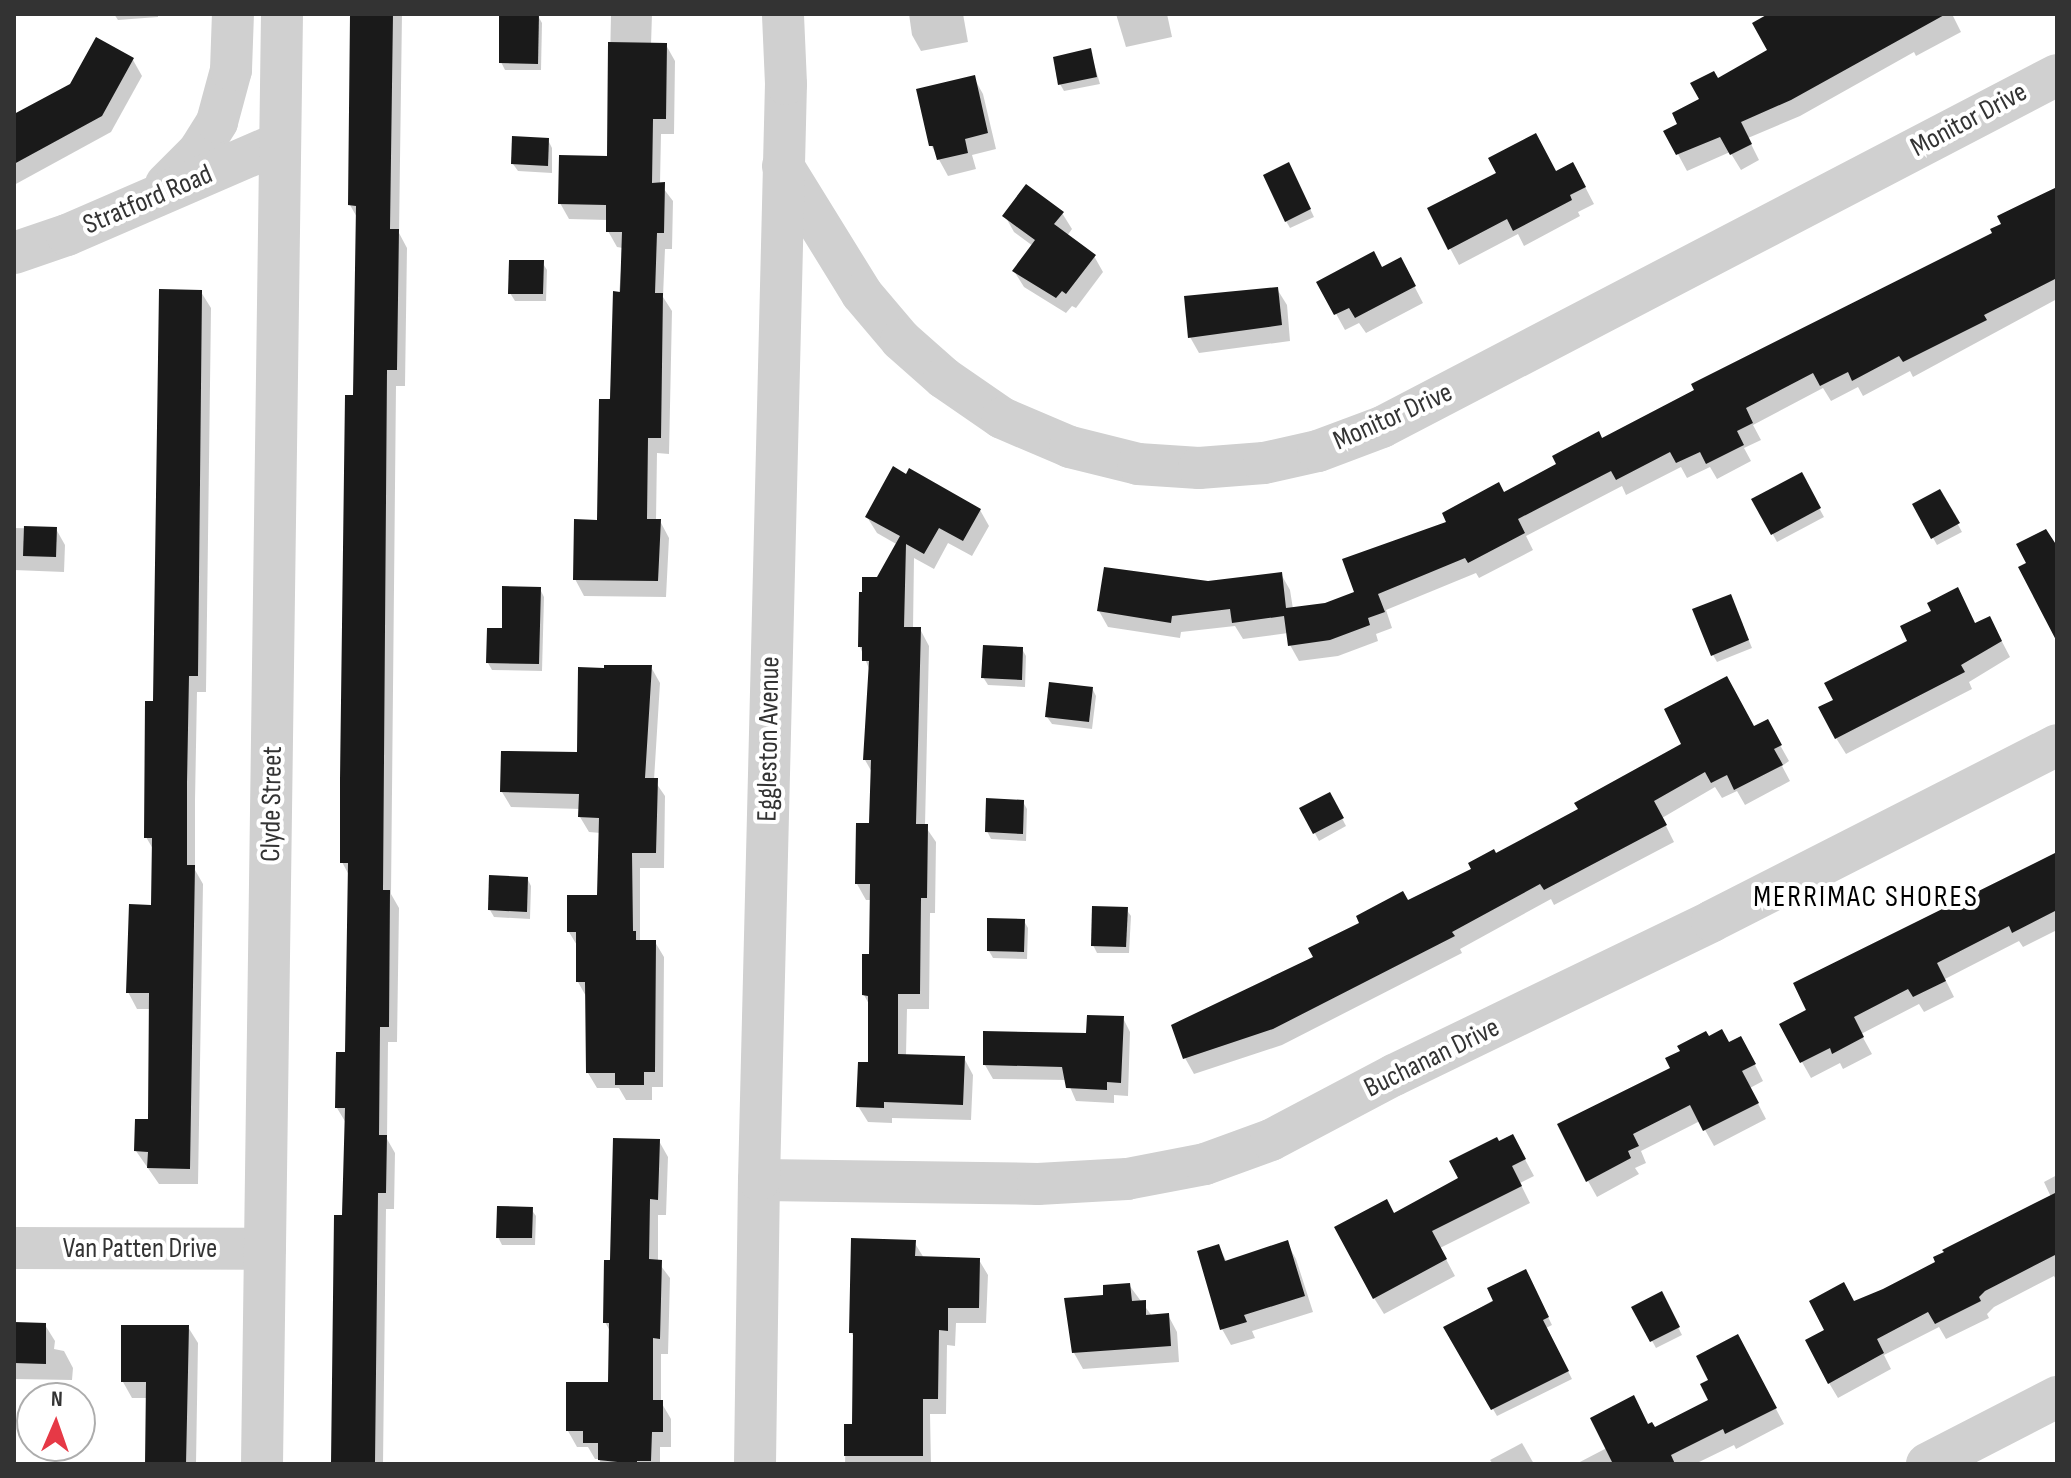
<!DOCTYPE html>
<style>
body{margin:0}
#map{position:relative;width:2071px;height:1478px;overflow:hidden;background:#fff;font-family:"Sofia Sans Condensed",sans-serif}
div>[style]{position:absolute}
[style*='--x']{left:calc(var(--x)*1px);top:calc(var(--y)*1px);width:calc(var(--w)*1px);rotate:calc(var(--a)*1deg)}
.shadow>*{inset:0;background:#0003}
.building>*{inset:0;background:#1a1a1a}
.street>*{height:42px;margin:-21px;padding:0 21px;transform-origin:21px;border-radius:21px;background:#d0d0d0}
span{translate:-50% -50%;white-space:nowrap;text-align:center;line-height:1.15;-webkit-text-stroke:8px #fff;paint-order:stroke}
.street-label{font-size:28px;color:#333}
.neighbourhood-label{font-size:30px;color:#000;letter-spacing:2px}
.frame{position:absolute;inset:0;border:16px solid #333;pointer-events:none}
.north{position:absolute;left:16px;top:1382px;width:80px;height:80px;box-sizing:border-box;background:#fff;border:2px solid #adadad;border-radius:50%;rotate:2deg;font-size:22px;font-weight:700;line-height:32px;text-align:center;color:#333}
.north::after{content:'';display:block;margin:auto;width:28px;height:36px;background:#e63946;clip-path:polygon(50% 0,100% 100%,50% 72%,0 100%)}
</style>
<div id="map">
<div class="shadow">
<div style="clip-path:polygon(114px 14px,158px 14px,158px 17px,118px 20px)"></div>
<div style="clip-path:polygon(352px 14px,402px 14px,399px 233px,407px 248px,405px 386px,396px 386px,391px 894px,399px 908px,397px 1042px,388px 1042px,387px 1139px,395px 1153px,394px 1209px,386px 1209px,383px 1464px,332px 1464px,346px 1123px,337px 1108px,347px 1054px,350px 877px,342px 862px,358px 219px,350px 205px)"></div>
<div style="clip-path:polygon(611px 14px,652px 14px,651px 45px,666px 45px,675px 61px,674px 134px,661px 134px,660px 184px,673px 201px,672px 249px,665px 249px,663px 297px,672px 311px,669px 454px,657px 453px,656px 521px,660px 521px,669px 538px,666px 597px,584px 596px,575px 579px,599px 522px,623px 248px,617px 247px,608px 231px,608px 220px,569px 219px,560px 203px,608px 158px)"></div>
<div style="clip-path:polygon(909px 14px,963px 14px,968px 42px,921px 51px,912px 35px)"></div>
<div style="clip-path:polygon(1116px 14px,1167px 14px,1172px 37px,1126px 47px)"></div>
<div style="clip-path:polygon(1771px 14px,1952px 14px,1961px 32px,1916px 56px,1914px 52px,1800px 116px,1748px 138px,1759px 160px,1741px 170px,1730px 152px,1687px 171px,1666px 132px,1680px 125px,1718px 81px,1770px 51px)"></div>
<div style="clip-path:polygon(538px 16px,542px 23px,541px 70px,505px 70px,501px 62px)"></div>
<div style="clip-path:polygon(1090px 50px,1100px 84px,1064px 91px,1060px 84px)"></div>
<div style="clip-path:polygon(133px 60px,142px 76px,111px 132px,14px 185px,14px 116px)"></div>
<div style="clip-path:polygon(974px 78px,983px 94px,996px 149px,972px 155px,976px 169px,948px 176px,931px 145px)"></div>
<div style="clip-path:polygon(548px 140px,552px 148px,552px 173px,518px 171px,513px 164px)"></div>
<div style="clip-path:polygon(1292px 172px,1314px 217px,1290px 228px,1286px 221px)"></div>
<div style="clip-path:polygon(1556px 173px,1582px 181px,1594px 204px,1578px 212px,1580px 216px,1524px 246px,1518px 234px,1459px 265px,1429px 209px)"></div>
<div style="clip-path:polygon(2057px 190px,2057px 299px,1913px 377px,1910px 371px,1863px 396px,1858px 387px,1831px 401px,1823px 388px,1753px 425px,1761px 440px,1744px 448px,1751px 461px,1717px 479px,1710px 467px,1687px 478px,1681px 467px,1626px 495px,1622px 486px,1526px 536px,1533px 550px,1479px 578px,1476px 573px,1386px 610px,1392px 628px,1376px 634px,1378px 641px,1338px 656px,1299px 661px,1290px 645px,1288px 633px,1243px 639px,1235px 626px,1181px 632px,1180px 638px,1108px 627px,1099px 611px,1207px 583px,1281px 574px,1290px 590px,1293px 609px,1325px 605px,1357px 593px,1449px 523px,1995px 234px)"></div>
<div style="clip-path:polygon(1062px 213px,1072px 229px,1067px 236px,1094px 256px,1103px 272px,1076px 308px,1072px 306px,1066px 313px,1024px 287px,1014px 271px,1033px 246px,1014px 232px,1005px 216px)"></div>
<div style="clip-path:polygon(542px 262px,547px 270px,546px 301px,515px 301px,510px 293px)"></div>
<div style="clip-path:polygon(1382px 269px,1409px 276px,1423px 303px,1366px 333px,1359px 323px,1345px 330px,1319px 283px)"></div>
<div style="clip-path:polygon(1277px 289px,1287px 305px,1290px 341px,1199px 353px,1190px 337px)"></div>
<div style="clip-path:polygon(201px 292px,211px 308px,206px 692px,197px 692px,195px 801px,195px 870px,203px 884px,198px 1184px,159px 1184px,136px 1151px,150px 1121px,151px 1009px,137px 1009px,128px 992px,153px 907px,153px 849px,146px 837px,155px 703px)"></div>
<div style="clip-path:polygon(1801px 475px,1824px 517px,1777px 542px,1754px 500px)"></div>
<div style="clip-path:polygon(1940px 491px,1962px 532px,1937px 545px,1915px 505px)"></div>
<div style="clip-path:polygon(980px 510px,989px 526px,972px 556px,948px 543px,934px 569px,914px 558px,913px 629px,920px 629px,929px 646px,925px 826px,936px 842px,935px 913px,930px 913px,929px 1009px,907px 1009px,906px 1056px,964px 1058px,973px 1075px,971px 1120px,892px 1118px,892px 1123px,868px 1122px,858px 1106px,870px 1064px,870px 1006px,864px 995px,871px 956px,872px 900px,866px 900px,857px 884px,871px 825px,873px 774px,865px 760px,870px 671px,860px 647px,878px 579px,898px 545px,877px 533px,867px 517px)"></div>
<div style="clip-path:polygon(14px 528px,56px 529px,65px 545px,64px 572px,14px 570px)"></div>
<div style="clip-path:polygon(540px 589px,544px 597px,542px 671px,492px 670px,488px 663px,503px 631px)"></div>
<div style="clip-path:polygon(1734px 604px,1752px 648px,1717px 662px,1713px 655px)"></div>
<div style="clip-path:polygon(1975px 625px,1998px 634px,2010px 657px,1969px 682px,1972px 689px,1846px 754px,1836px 738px)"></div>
<div style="clip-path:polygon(1022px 649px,1026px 656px,1025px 687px,988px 685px,983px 677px)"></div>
<div style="clip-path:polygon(651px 667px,660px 683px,654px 780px,665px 796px,664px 868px,640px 868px,640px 942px,655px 942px,664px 957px,663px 1087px,652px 1087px,652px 1100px,626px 1100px,619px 1088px,597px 1088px,588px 1073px,587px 998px,578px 982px,578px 947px,569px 932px,599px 897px,601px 833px,589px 832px,580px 817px,581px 809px,511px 807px,502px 792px,579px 754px)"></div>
<div style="clip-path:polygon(1092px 688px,1096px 696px,1092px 729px,1052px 724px,1047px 717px)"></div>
<div style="clip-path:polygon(1767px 722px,1789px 761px,1782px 766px,1790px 781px,1745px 805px,1737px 791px,1722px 798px,1715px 787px,1662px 818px,1674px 842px,1554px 905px,1551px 899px,1460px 949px,1462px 953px,1282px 1045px,1194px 1074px,1185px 1058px,1315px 958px,1408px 902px,1496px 856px)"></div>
<div style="clip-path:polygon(1330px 795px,1346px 826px,1319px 841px,1302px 809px)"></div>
<div style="clip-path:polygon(1023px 802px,1027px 809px,1026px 841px,991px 839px,987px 831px)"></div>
<div style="clip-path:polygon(2057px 855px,2057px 930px,2023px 947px,2019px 941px,1945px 979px,1954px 997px,1924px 1012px,1919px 1004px,1861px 1034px,1872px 1054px,1843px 1069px,1840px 1063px,1811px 1078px,1781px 1025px)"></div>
<div style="clip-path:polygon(527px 878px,531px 886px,530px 919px,494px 917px,490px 910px)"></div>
<div style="clip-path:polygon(1126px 909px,1131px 916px,1129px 953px,1097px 953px,1093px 945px)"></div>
<div style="clip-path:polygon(1024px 921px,1028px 928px,1027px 959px,993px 958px,989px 951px)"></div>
<div style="clip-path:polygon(1123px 1018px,1130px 1032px,1128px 1096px,1114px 1095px,1114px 1103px,1076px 1101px,1067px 1080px,993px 1079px,985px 1065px,1088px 1035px)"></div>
<div style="clip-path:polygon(1708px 1039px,1750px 1055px,1763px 1081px,1750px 1088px,1766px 1119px,1714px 1146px,1700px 1121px,1641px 1151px,1646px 1163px,1635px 1168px,1639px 1174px,1597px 1197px,1588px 1181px,1673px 1069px)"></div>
<div style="clip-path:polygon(659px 1141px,668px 1157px,666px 1215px,658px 1215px,658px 1262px,670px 1278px,668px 1354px,661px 1354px,661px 1402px,671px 1419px,671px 1447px,660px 1447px,660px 1464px,600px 1464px,600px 1459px,595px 1459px,588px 1447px,577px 1447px,568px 1431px,610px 1384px,611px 1333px,605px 1322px,612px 1262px)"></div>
<div style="clip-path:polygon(1521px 1152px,1534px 1176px,1520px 1183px,1530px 1203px,1440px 1248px,1455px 1276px,1384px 1314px,1374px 1298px,1394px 1215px)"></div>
<div style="clip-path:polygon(2057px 1175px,2057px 1282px,2054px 1276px,1994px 1307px,1987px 1314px,1989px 1318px,1946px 1339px,1939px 1327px,1884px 1355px,1891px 1369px,1838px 1398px,1829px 1383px,1826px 1331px,1854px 1303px,1938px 1263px,2051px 1197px,2044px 1182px)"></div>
<div style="clip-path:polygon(531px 1209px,536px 1216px,535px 1245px,502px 1245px,498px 1237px)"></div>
<div style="clip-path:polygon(914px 1242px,924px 1258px,979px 1260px,988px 1275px,986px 1323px,956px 1323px,955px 1346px,947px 1345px,946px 1414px,930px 1414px,931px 1464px,845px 1464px,846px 1426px,854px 1426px,855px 1339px,851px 1332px)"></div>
<div style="clip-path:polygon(1287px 1243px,1296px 1259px,1313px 1312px,1252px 1331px,1255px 1338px,1231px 1345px,1222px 1329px,1218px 1246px,1227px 1262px)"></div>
<div style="clip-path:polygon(1529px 1279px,1552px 1325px,1546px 1328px,1572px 1379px,1497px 1416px,1446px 1328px)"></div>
<div style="clip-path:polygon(1129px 1285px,1152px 1316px,1168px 1315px,1177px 1332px,1179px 1362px,1083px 1369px,1074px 1353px,1106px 1297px)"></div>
<div style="clip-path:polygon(1661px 1294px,1682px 1335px,1656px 1348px,1634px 1308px)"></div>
<div style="clip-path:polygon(14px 1324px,45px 1325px,55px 1341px,54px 1349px,64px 1351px,73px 1368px,72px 1380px,14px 1379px)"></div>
<div style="clip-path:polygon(188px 1327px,198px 1343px,196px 1464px,147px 1464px,148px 1398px,132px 1398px,123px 1382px)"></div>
<div style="clip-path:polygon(1746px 1353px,1784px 1424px,1736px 1449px,1734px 1445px,1695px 1464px,1576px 1464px,1649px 1426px,1654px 1429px,1711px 1401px)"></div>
<div style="clip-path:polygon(1522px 1443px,1534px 1464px,1493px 1464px,1490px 1460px)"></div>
</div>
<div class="building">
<div style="clip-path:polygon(350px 14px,393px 14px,390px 229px,399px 229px,397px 370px,387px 370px,383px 890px,390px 890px,389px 1027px,380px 1027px,379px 1135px,387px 1135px,386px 1193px,378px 1193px,375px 1464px,331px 1464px,334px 1215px,342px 1215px,345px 1108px,335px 1108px,336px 1052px,345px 1052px,348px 863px,340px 863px,340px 779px,345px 395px,353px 395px,356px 206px,348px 205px)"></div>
<div style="clip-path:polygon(499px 14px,539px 14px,538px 64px,499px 63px)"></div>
<div style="clip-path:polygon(1768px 14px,1946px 14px,1791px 100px,1741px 122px,1752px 144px,1730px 155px,1720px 137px,1676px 155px,1663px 131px,1677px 124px,1672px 113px,1699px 99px,1690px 83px,1714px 71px,1718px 78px,1767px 50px,1752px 23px)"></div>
<div style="clip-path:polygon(96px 37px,134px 58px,102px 116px,14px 164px,14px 114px,70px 84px)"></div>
<div style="clip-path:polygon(608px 42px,667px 43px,666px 119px,653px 119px,652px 183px,665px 182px,664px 233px,657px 233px,655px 293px,663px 293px,661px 438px,648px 438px,647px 519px,661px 519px,658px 581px,573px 580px,574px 519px,597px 520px,599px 399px,610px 399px,613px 291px,620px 292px,622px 232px,606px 232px,606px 205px,558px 204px,559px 155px,607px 156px)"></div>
<div style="clip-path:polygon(1091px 48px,1097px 77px,1058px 85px,1053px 57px)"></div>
<div style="clip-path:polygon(975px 75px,988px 133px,965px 139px,968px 153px,937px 160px,933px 146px,929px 146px,916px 89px)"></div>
<div style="clip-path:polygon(1536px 133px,1556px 171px,1573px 162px,1586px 187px,1570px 195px,1572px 200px,1513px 231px,1507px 219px,1448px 250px,1427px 208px,1496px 173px,1488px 158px)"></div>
<div style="clip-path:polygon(512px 136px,549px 138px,548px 166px,511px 164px)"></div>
<div style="clip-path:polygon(1289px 162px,1311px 209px,1285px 222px,1263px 175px)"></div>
<div style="clip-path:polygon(1026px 184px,1064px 212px,1054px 224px,1096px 255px,1066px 294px,1062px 291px,1056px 298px,1012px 271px,1035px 240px,1002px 216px)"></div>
<div style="clip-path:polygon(2057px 187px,2057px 278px,1984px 315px,1987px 320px,1903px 362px,1899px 356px,1852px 381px,1848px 372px,1820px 386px,1813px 373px,1746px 408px,1753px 423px,1737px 431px,1744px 445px,1706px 464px,1700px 452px,1676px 463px,1670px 452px,1616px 480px,1611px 471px,1518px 519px,1525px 533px,1468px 563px,1465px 558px,1378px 594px,1385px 612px,1368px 618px,1370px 625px,1330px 640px,1288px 646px,1284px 616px,1232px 623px,1230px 609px,1172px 616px,1171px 623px,1097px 611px,1104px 567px,1208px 581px,1282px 572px,1286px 608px,1325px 603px,1354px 592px,1342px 559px,1446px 522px,1442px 513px,1499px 482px,1504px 492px,1556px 464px,1552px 456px,1599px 431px,1602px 438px,1694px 390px,1691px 384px,1992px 233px,1990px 229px,2001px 224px,1997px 216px)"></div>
<div style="clip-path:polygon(1374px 251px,1382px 267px,1401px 257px,1416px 286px,1355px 318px,1349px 308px,1334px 315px,1316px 282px)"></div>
<div style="clip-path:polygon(509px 260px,544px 260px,543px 294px,508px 294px)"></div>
<div style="clip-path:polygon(1278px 287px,1282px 325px,1188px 338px,1184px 296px)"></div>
<div style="clip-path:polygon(159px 289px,202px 290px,198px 676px,189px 676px,187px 783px,187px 865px,195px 865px,190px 1169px,147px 1168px,148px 1152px,134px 1151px,135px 1119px,148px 1119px,149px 993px,126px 993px,129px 904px,151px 905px,152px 838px,144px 838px,145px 701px,153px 701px)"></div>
<div style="clip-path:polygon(893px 466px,906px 474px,909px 468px,981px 509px,963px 541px,939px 528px,924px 554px,906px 544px,904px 627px,921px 627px,916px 824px,928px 824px,927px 898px,921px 898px,920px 994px,898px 994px,898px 1054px,965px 1056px,963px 1105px,884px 1102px,884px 1108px,856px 1107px,858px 1062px,868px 1062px,868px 996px,862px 995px,862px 954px,869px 954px,870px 884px,855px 884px,856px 823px,869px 823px,871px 760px,863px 760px,869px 661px,862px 661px,862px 647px,858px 647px,859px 592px,862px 592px,862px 577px,877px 577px,900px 536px,865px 517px)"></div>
<div style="clip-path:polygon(1802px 472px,1821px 508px,1771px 535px,1751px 499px)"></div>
<div style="clip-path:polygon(1940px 489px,1960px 523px,1931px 539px,1912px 504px)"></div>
<div style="clip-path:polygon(24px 526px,57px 527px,56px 557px,23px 556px)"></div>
<div style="clip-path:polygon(2046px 529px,2057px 546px,2057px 642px,2018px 567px,2026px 563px,2016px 544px)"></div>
<div style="clip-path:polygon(502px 586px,541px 587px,539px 664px,486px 663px,487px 628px,502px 628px)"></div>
<div style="clip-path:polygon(1958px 587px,1975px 623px,1990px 616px,2002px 641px,1961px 665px,1965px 672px,1835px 739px,1818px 707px,1833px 700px,1824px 683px,1907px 641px,1900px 626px,1931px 611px,1927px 603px)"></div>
<div style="clip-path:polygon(1731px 594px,1749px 640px,1711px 656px,1692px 609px)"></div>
<div style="clip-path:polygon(983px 645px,1023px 647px,1022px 680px,981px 678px)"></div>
<div style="clip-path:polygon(604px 665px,652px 665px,645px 778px,658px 778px,656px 853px,632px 853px,633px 931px,636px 931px,636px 940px,656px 940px,655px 1072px,644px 1072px,644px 1085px,615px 1085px,615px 1073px,586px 1073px,585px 982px,576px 982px,576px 932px,567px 932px,567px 895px,597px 895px,599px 818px,578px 817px,579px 794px,500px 792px,501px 751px,577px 752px,578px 667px,604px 668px)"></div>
<div style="clip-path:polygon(1727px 676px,1754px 726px,1768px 719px,1782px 745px,1774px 749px,1783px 765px,1734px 790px,1727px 775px,1711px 783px,1705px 772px,1654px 801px,1667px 825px,1544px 890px,1540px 884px,1452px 932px,1455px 936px,1273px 1029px,1183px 1059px,1171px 1025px,1313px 957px,1308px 948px,1359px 923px,1356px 916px,1403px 891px,1408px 900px,1471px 869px,1468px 863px,1494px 849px,1496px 853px,1578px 809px,1574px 803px,1681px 744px,1664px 709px)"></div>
<div style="clip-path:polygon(1049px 682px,1093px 687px,1089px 722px,1045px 717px)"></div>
<div style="clip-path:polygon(1330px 792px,1344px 818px,1313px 834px,1299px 808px)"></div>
<div style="clip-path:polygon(986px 798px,1024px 800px,1023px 834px,985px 832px)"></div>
<div style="clip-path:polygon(2057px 852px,2057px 910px,2012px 933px,2009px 926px,1937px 963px,1946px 981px,1913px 997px,1908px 989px,1854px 1017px,1864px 1037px,1832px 1054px,1830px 1048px,1800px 1063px,1779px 1024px,1806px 1010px,1793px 983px)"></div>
<div style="clip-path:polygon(489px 875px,528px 877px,527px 912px,488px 910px)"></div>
<div style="clip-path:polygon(1092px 906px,1128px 907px,1126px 947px,1091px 946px)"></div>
<div style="clip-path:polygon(987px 918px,1025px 919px,1024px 952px,987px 951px)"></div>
<div style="clip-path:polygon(1087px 1015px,1124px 1016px,1121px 1083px,1107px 1082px,1107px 1090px,1066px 1088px,1062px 1067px,983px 1065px,983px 1031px,1086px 1033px)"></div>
<div style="clip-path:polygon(1722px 1029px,1729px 1042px,1741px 1036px,1756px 1064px,1742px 1071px,1759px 1103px,1703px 1131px,1690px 1105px,1633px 1134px,1639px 1146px,1628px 1151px,1631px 1158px,1586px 1182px,1557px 1124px,1670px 1068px,1665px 1058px,1680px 1051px,1677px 1046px,1706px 1031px,1709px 1036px)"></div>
<div style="clip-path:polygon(1513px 1134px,1526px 1159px,1512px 1166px,1522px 1186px,1432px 1231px,1447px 1259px,1373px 1299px,1334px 1227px,1387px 1199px,1394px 1213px,1458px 1178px,1449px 1161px,1497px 1137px,1499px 1141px)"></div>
<div style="clip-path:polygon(613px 1138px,660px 1139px,658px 1200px,650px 1199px,649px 1259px,662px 1260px,660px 1339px,653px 1338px,653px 1400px,663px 1400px,663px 1432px,652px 1432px,651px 1461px,637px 1461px,637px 1464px,598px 1460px,598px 1443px,583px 1443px,583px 1431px,566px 1431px,566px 1382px,608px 1382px,609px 1323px,603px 1323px,604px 1260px,610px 1260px)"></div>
<div style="clip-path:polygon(2057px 1192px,2057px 1254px,1985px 1291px,1979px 1297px,1981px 1301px,1935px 1324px,1928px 1312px,1877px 1339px,1884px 1353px,1828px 1384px,1805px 1340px,1824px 1330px,1809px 1301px,1844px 1282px,1854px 1301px,1883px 1289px,1935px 1262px,1933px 1257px,1944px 1252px,1942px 1250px)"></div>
<div style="clip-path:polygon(497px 1206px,533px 1207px,532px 1238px,496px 1238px)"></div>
<div style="clip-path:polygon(851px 1238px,916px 1240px,915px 1256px,980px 1258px,979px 1308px,948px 1308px,948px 1331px,939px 1330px,938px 1399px,923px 1399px,923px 1456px,844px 1456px,844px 1424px,852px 1424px,853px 1333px,849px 1333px)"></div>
<div style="clip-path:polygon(1288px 1240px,1305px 1296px,1244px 1315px,1247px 1322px,1220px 1330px,1197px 1251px,1219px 1244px,1225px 1261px)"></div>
<div style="clip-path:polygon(1526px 1269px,1549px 1317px,1543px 1320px,1569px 1371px,1491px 1410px,1443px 1327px,1493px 1301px,1487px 1288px)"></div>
<div style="clip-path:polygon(1130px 1283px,1132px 1301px,1146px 1300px,1146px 1315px,1169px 1313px,1171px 1346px,1072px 1353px,1064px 1298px,1103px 1295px,1103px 1285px)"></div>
<div style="clip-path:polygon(1662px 1291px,1680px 1327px,1650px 1342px,1631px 1307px)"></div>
<div style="clip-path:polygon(14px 1322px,46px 1323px,46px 1364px,14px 1363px)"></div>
<div style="clip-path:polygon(121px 1325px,189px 1325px,186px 1464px,145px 1464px,146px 1382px,121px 1382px)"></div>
<div style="clip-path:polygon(1738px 1334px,1777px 1408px,1725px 1434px,1723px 1429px,1671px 1455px,1675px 1464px,1613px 1464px,1590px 1418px,1634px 1395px,1648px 1424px,1652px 1422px,1655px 1427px,1708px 1400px,1700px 1384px,1708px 1380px,1696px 1356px)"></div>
</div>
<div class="street">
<div style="--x:783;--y:166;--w:150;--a:58.3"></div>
<div style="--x:862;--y:294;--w:60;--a:49.7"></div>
<div style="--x:901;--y:340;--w:57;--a:41.5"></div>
<div style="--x:944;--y:378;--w:70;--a:34.6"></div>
<div style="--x:1002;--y:418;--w:74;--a:23.1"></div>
<div style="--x:1070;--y:447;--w:70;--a:14"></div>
<div style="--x:1138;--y:464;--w:61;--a:3.8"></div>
<div style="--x:1199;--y:468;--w:65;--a:-4.4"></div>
<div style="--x:1264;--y:463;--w:55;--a:-12.5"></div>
<div style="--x:1318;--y:451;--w:68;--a:-20.6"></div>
<div style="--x:1382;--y:427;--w:761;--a:-27.54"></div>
<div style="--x:166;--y:184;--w:47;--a:-45"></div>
<div style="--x:199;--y:151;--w:34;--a:-58"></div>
<div style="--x:217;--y:122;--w:54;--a:-74.9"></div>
<div style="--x:231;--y:70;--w:56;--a:-88"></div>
<div style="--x:14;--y:253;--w:56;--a:-18.8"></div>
<div style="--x:67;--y:235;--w:232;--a:-23.4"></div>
<div style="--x:759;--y:1180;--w:279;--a:0.8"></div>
<div style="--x:1038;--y:1184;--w:89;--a:-3.2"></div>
<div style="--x:1127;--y:1179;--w:79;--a:-10.9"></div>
<div style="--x:1205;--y:1164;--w:70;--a:-20"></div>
<div style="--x:1271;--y:1140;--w:139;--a:-27.9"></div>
<div style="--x:1394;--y:1075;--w:353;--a:-25.8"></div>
<div style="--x:1712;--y:921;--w:387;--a:-27"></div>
<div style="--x:14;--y:1248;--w:251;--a:0.2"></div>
<div style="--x:262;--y:1464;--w:1450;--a:-89.21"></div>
<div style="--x:755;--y:1464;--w:284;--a:-89.2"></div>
<div style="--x:759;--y:1180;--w:1096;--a:-88.59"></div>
<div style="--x:786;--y:84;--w:70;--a:-92.5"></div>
<div style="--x:1927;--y:1464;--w:146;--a:-27.3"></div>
</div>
<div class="street-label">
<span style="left:1969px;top:120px;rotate:-28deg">Monitor Drive</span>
<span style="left:148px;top:200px;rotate:-23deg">Stratford Road</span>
<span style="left:1393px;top:417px;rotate:-24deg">Monitor Drive</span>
<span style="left:769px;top:739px;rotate:-89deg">Eggleston Avenue</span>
<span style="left:272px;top:804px;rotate:-89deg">Clyde Street</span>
<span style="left:1432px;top:1058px;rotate:-26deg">Buchanan Drive</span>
<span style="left:140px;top:1249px">Van Patten Drive</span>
</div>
<div class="neighbourhood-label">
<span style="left:1866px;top:897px">MERRIMAC SHORES</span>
</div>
<div class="frame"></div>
<div class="north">N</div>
</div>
